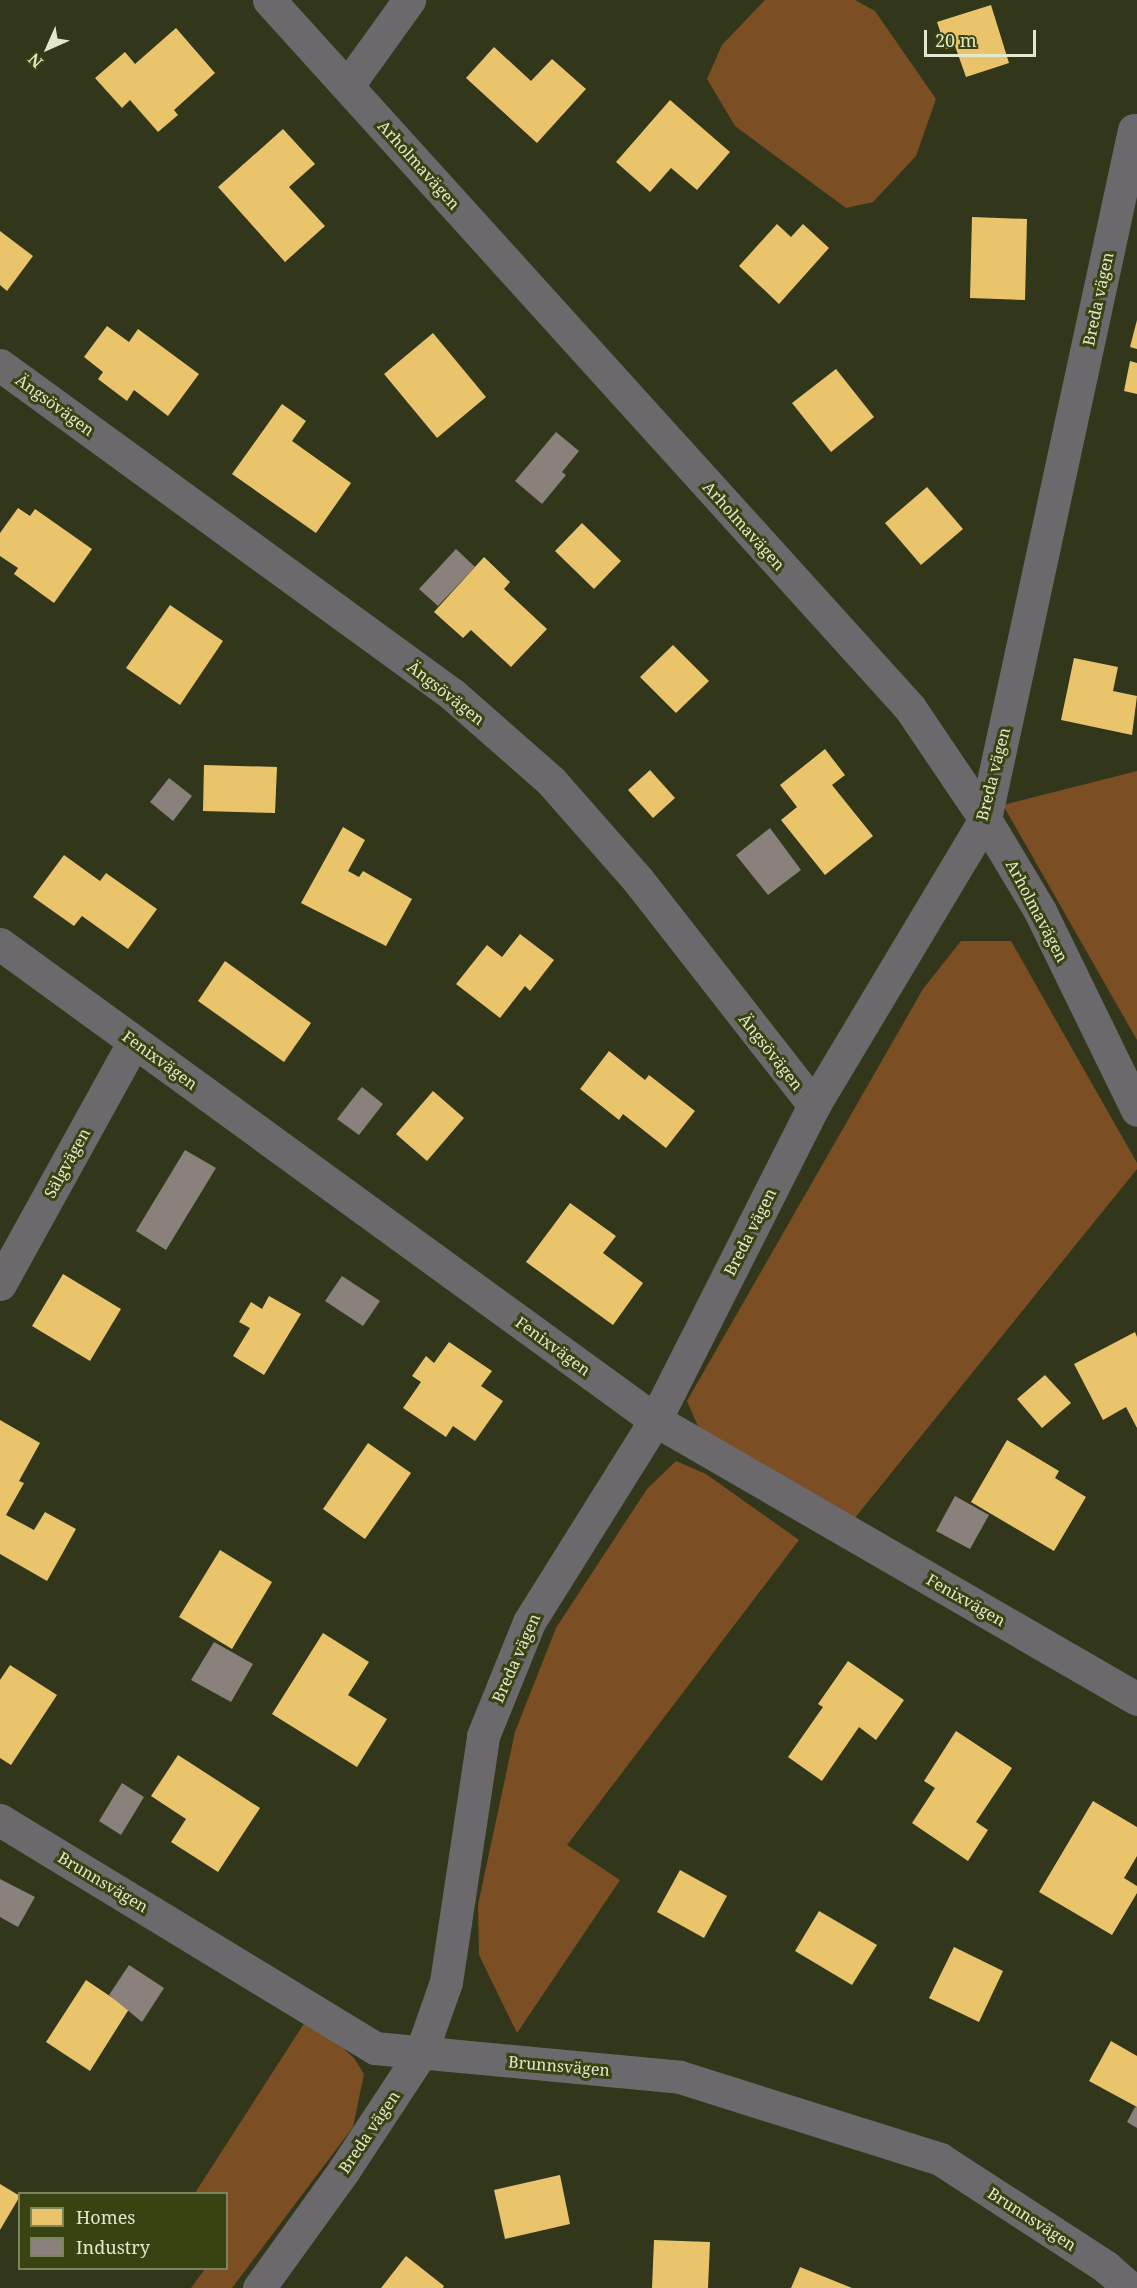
<!DOCTYPE html>
<meta charset="utf-8">
<style>
body{margin:0}
#map{position:relative;width:1137px;height:2288px;overflow:hidden;background:#32371c;font-family:"Noto Serif",serif}
div>[style]{position:absolute}
[style*='--x']{left:calc(var(--x)*1px);top:calc(var(--y)*1px);width:calc(var(--w)*1px);rotate:calc(var(--a)*1deg)}
.green>*{inset:0;background:#7c4e24}
.homes>*{inset:0;background:#e9c46a}
.industry>*{inset:0;background:#8a817c}
.minor>*{height:33px;margin:-16.5px;padding:0 16.5px;transform-origin:16.5px;border-radius:16.5px;background:#6b696c}
span{translate:-50% -50%;white-space:nowrap;text-align:center;line-height:1.15;-webkit-text-stroke:6px #394211;paint-order:stroke}
.street-label{font-size:16px;color:#e1e8ce}
.legend{position:absolute;left:18px;top:2192px;width:210px;height:78px;box-sizing:border-box;background:#394211;border:2px solid #7c845d;margin:0;padding:8px 10px;list-style:none;font-size:18px;color:#e1e8ce}
.legend li{display:flex;align-items:center;gap:12px;height:30px}
.legend b{width:30px;border:2px solid #7c845d}
.north{position:absolute;left:18px;top:18px;width:60px;height:60px;-webkit-text-stroke:4px #394211;paint-order:stroke;rotate:225deg;font-size:16px;font-weight:700;line-height:24px;text-align:center;color:#e1e8ce}
.north::after{content:'';display:block;margin:auto;width:21px;height:27px;background:#e1e8ce;clip-path:polygon(50% 0,100% 100%,50% 72%,0 100%)}
.scale{position:absolute;left:924px;top:30px;width:112px;height:27px;box-sizing:border-box;border:3px solid #e1e8ce;border-top:0;padding-left:8px;font-size:18px;line-height:21px;white-space:nowrap;color:#e1e8ce;-webkit-text-stroke:4px #394211;paint-order:stroke}
</style>
<div id="map">
<div class="green">
<div style="clip-path:polygon(765px 0,855px 0,875px 11px,936px 99px,916px 156px,873px 202px,846px 208px,735px 126px,707px 79px,722px 45px)"></div>
<div style="clip-path:polygon(1137px 771px,1137px 1040px,1003px 805px)"></div>
<div style="clip-path:polygon(961px 941px,1011px 941px,1137px 1163px,1137px 1169px,854px 1519px,700px 1431px,687px 1401px,923px 989px)"></div>
<div style="clip-path:polygon(676px 1461px,706px 1474px,799px 1540px,567px 1845px,620px 1880px,517px 2033px,479px 1955px,478px 1905px,515px 1732px,556px 1628px,647px 1489px)"></div>
<div style="clip-path:polygon(305px 2022px,329px 2036px,354px 2058px,364px 2074px,353px 2127px,232px 2288px,191px 2288px,205px 2269px,226px 2268px,226px 2194px,195px 2193px)"></div>
</div>
<div class="homes">
<div style="clip-path:polygon(991px 5px,1009px 63px,966px 77px,955px 46px,946px 49px,937px 22px)"></div>
<div style="clip-path:polygon(176px 28px,215px 73px,174px 110px,178px 115px,158px 132px,130px 100px,122px 108px,95px 78px,125px 52px,135px 64px)"></div>
<div style="clip-path:polygon(494px 47px,531px 81px,552px 59px,586px 89px,537px 143px,466px 78px)"></div>
<div style="clip-path:polygon(670px 100px,730px 152px,697px 190px,671px 168px,650px 192px,616px 162px)"></div>
<div style="clip-path:polygon(283px 129px,315px 164px,289px 187px,325px 226px,285px 262px,218px 187px)"></div>
<div style="clip-path:polygon(972px 217px,1027px 219px,1025px 300px,970px 298px)"></div>
<div style="clip-path:polygon(777px 224px,791px 237px,803px 224px,829px 248px,779px 304px,739px 266px)"></div>
<div style="clip-path:polygon(0 231px,33px 256px,7px 291px,0 285px)"></div>
<div style="clip-path:polygon(1137px 320px,1137px 349px,1130px 347px)"></div>
<div style="clip-path:polygon(107px 326px,129px 342px,138px 329px,199px 374px,168px 416px,134px 390px,127px 401px,98px 379px,103px 372px,84px 357px)"></div>
<div style="clip-path:polygon(433px 333px,486px 397px,437px 438px,384px 374px)"></div>
<div style="clip-path:polygon(1130px 361px,1137px 363px,1137px 394px,1124px 391px)"></div>
<div style="clip-path:polygon(836px 369px,874px 417px,831px 452px,792px 403px)"></div>
<div style="clip-path:polygon(282px 404px,306px 421px,292px 441px,351px 483px,316px 533px,232px 474px)"></div>
<div style="clip-path:polygon(927px 487px,963px 529px,921px 565px,885px 523px)"></div>
<div style="clip-path:polygon(18px 508px,30px 516px,35px 509px,92px 549px,54px 603px,14px 574px,18px 568px,0 556px,0 533px)"></div>
<div style="clip-path:polygon(582px 523px,621px 561px,594px 589px,555px 551px)"></div>
<div style="clip-path:polygon(484px 557px,510px 582px,504px 589px,547px 629px,511px 667px,471px 630px,463px 638px,434px 612px)"></div>
<div style="clip-path:polygon(170px 605px,223px 641px,180px 705px,126px 668px)"></div>
<div style="clip-path:polygon(673px 645px,709px 681px,676px 713px,640px 677px)"></div>
<div style="clip-path:polygon(1074px 658px,1118px 667px,1113px 691px,1137px 696px,1132px 735px,1061px 720px)"></div>
<div style="clip-path:polygon(825px 749px,845px 775px,832px 785px,873px 836px,825px 875px,781px 820px,797px 807px,780px 785px)"></div>
<div style="clip-path:polygon(204px 765px,277px 767px,275px 813px,203px 811px)"></div>
<div style="clip-path:polygon(650px 770px,675px 798px,653px 818px,628px 790px)"></div>
<div style="clip-path:polygon(343px 827px,365px 840px,348px 871px,359px 877px,363px 871px,412px 899px,386px 946px,301px 903px)"></div>
<div style="clip-path:polygon(64px 855px,100px 881px,106px 873px,157px 909px,128px 949px,82px 916px,74px 926px,33px 897px)"></div>
<div style="clip-path:polygon(520px 934px,554px 960px,530px 991px,525px 986px,500px 1018px,456px 984px,487px 945px,502px 957px)"></div>
<div style="clip-path:polygon(225px 961px,311px 1023px,284px 1062px,198px 1001px)"></div>
<div style="clip-path:polygon(609px 1051px,645px 1080px,649px 1075px,695px 1111px,666px 1148px,623px 1114px,619px 1120px,580px 1089px)"></div>
<div style="clip-path:polygon(433px 1091px,464px 1118px,427px 1161px,396px 1134px)"></div>
<div style="clip-path:polygon(570px 1203px,616px 1236px,603px 1253px,643px 1283px,613px 1325px,526px 1262px)"></div>
<div style="clip-path:polygon(63px 1274px,121px 1309px,90px 1361px,32px 1326px)"></div>
<div style="clip-path:polygon(269px 1296px,301px 1314px,264px 1375px,233px 1356px,250px 1328px,239px 1322px,251px 1302px,262px 1309px)"></div>
<div style="clip-path:polygon(1135px 1332px,1137px 1337px,1137px 1428px,1126px 1407px,1103px 1420px,1074px 1364px)"></div>
<div style="clip-path:polygon(449px 1342px,492px 1371px,481px 1386px,503px 1401px,475px 1441px,453px 1426px,446px 1437px,403px 1408px,421px 1382px,412px 1376px,426px 1356px,434px 1363px)"></div>
<div style="clip-path:polygon(1045px 1375px,1071px 1403px,1042px 1428px,1017px 1399px)"></div>
<div style="clip-path:polygon(0 1420px,40px 1443px,19px 1481px,24px 1483px,6px 1515px,34px 1530px,45px 1512px,76px 1529px,47px 1581px,0 1554px)"></div>
<div style="clip-path:polygon(1007px 1440px,1059px 1471px,1055px 1478px,1086px 1497px,1054px 1551px,971px 1502px)"></div>
<div style="clip-path:polygon(368px 1443px,411px 1473px,365px 1539px,323px 1509px)"></div>
<div style="clip-path:polygon(220px 1550px,272px 1582px,232px 1649px,179px 1617px)"></div>
<div style="clip-path:polygon(323px 1633px,369px 1662px,348px 1695px,387px 1719px,357px 1767px,272px 1714px)"></div>
<div style="clip-path:polygon(848px 1661px,904px 1700px,876px 1740px,859px 1727px,822px 1781px,788px 1757px,823px 1707px,818px 1704px)"></div>
<div style="clip-path:polygon(10px 1665px,57px 1695px,11px 1765px,0 1758px,0 1680px)"></div>
<div style="clip-path:polygon(956px 1731px,1012px 1768px,976px 1822px,988px 1830px,968px 1861px,912px 1823px,935px 1788px,924px 1781px)"></div>
<div style="clip-path:polygon(178px 1755px,260px 1808px,218px 1872px,171px 1842px,186px 1819px,151px 1796px)"></div>
<div style="clip-path:polygon(1093px 1801px,1137px 1827px,1137px 1856px,1124px 1878px,1137px 1886px,1137px 1893px,1112px 1935px,1039px 1892px)"></div>
<div style="clip-path:polygon(680px 1870px,727px 1896px,704px 1938px,657px 1912px)"></div>
<div style="clip-path:polygon(819px 1911px,877px 1945px,852px 1985px,795px 1951px)"></div>
<div style="clip-path:polygon(954px 1947px,1003px 1971px,979px 2022px,929px 1998px)"></div>
<div style="clip-path:polygon(86px 1980px,129px 2009px,90px 2071px,46px 2042px)"></div>
<div style="clip-path:polygon(1111px 2041px,1137px 2056px,1137px 2107px,1089px 2081px)"></div>
<div style="clip-path:polygon(560px 2175px,570px 2224px,505px 2239px,494px 2190px)"></div>
<div style="clip-path:polygon(0 2184px,20px 2196px,0 2230px)"></div>
<div style="clip-path:polygon(654px 2240px,710px 2242px,708px 2288px,652px 2288px)"></div>
<div style="clip-path:polygon(406px 2256px,444px 2286px,443px 2288px,381px 2288px)"></div>
<div style="clip-path:polygon(800px 2267px,852px 2288px,791px 2288px)"></div>
</div>
<div class="industry">
<div style="clip-path:polygon(556px 432px,579px 451px,562px 472px,566px 475px,542px 504px,515px 481px)"></div>
<div style="clip-path:polygon(456px 549px,475px 567px,438px 606px,419px 589px)"></div>
<div style="clip-path:polygon(169px 778px,192px 796px,173px 821px,150px 802px)"></div>
<div style="clip-path:polygon(770px 828px,801px 870px,768px 895px,736px 855px)"></div>
<div style="clip-path:polygon(362px 1087px,383px 1104px,359px 1135px,337px 1119px)"></div>
<div style="clip-path:polygon(185px 1150px,216px 1168px,166px 1250px,136px 1231px)"></div>
<div style="clip-path:polygon(342px 1276px,380px 1301px,363px 1326px,325px 1301px)"></div>
<div style="clip-path:polygon(955px 1496px,989px 1515px,970px 1549px,936px 1531px)"></div>
<div style="clip-path:polygon(214px 1642px,253px 1664px,231px 1702px,191px 1680px)"></div>
<div style="clip-path:polygon(122px 1783px,144px 1797px,121px 1835px,99px 1821px)"></div>
<div style="clip-path:polygon(0 1879px,35px 1897px,18px 1927px,0 1917px)"></div>
<div style="clip-path:polygon(129px 1965px,164px 1988px,142px 2022px,109px 1995px)"></div>
<div style="clip-path:polygon(1135px 2107px,1137px 2107px,1137px 2128px,1127px 2122px)"></div>
</div>
<div class="minor">
<div style="--x:269;--y:0;--w:955;--a:47.84"></div>
<div style="--x:910;--y:708;--w:134;--a:56"></div>
<div style="--x:985;--y:819;--w:107;--a:59.1"></div>
<div style="--x:1040;--y:911;--w:221;--a:64"></div>
<div style="--x:348;--y:85;--w:105;--a:-54.3"></div>
<div style="--x:0;--y:365;--w:559;--a:36.05"></div>
<div style="--x:452;--y:694;--w:132;--a:41.3"></div>
<div style="--x:551;--y:781;--w:132;--a:48.7"></div>
<div style="--x:638;--y:880;--w:286;--a:52"></div>
<div style="--x:0;--y:944;--w:810;--a:36.01"></div>
<div style="--x:655;--y:1420;--w:557;--a:30.06"></div>
<div style="--x:0;--y:1284;--w:277;--a:-61.1"></div>
<div style="--x:0;--y:1820;--w:439;--a:31.3"></div>
<div style="--x:375;--y:2048;--w:306;--a:5.4"></div>
<div style="--x:680;--y:2077;--w:273;--a:17.5"></div>
<div style="--x:940;--y:2159;--w:198;--a:33"></div>
<div style="--x:1106;--y:2267;--w:32;--a:41"></div>
<div style="--x:259;--y:2288;--w:145;--a:-54.2"></div>
<div style="--x:344;--y:2170;--w:140;--a:-56.7"></div>
<div style="--x:421;--y:2053;--w:75;--a:-70.6"></div>
<div style="--x:446;--y:1982;--w:249;--a:-81.4"></div>
<div style="--x:483;--y:1736;--w:123;--a:-68"></div>
<div style="--x:529;--y:1622;--w:238;--a:-58"></div>
<div style="--x:655;--y:1420;--w:353;--a:-63.2"></div>
<div style="--x:814;--y:1105;--w:333;--a:-59.1"></div>
<div style="--x:985;--y:819;--w:705;--a:-77.8"></div>
</div>
<div class="street-label">
<span style="left:419px;top:165px;rotate:48deg">Arholmavägen</span>
<span style="left:1098px;top:299px;rotate:-78deg">Breda vägen</span>
<span style="left:55px;top:405px;rotate:36deg">Ängsövägen</span>
<span style="left:744px;top:526px;rotate:48deg">Arholmavägen</span>
<span style="left:446px;top:693px;rotate:38deg">Ängsövägen</span>
<span style="left:993px;top:774px;rotate:-76deg">Breda vägen</span>
<span style="left:1037px;top:911px;rotate:62deg">Arholmavägen</span>
<span style="left:771px;top:1052px;rotate:52deg">Ängsövägen</span>
<span style="left:160px;top:1060px;rotate:36deg">Fenixvägen</span>
<span style="left:67px;top:1163px;rotate:-61deg">Sälgvägen</span>
<span style="left:750px;top:1232px;rotate:-63deg">Breda vägen</span>
<span style="left:553px;top:1346px;rotate:36deg">Fenixvägen</span>
<span style="left:966px;top:1600px;rotate:30deg">Fenixvägen</span>
<span style="left:516px;top:1658px;rotate:-66deg">Breda vägen</span>
<span style="left:103px;top:1882px;rotate:31deg">Brunnsvägen</span>
<span style="left:559px;top:2066px;rotate:5deg">Brunnsvägen</span>
<span style="left:369px;top:2132px;rotate:-56deg">Breda vägen</span>
<span style="left:1032px;top:2219px;rotate:33deg">Brunnsvägen</span>
</div>
<ul class="legend">
<li><b style="height:16px;background:#e9c46a"></b>Homes</li>
<li><b style="height:16px;background:#8a817c"></b>Industry</li>
</ul>
<div class="north">N</div>
<div class="scale">20 m</div>
</div>
